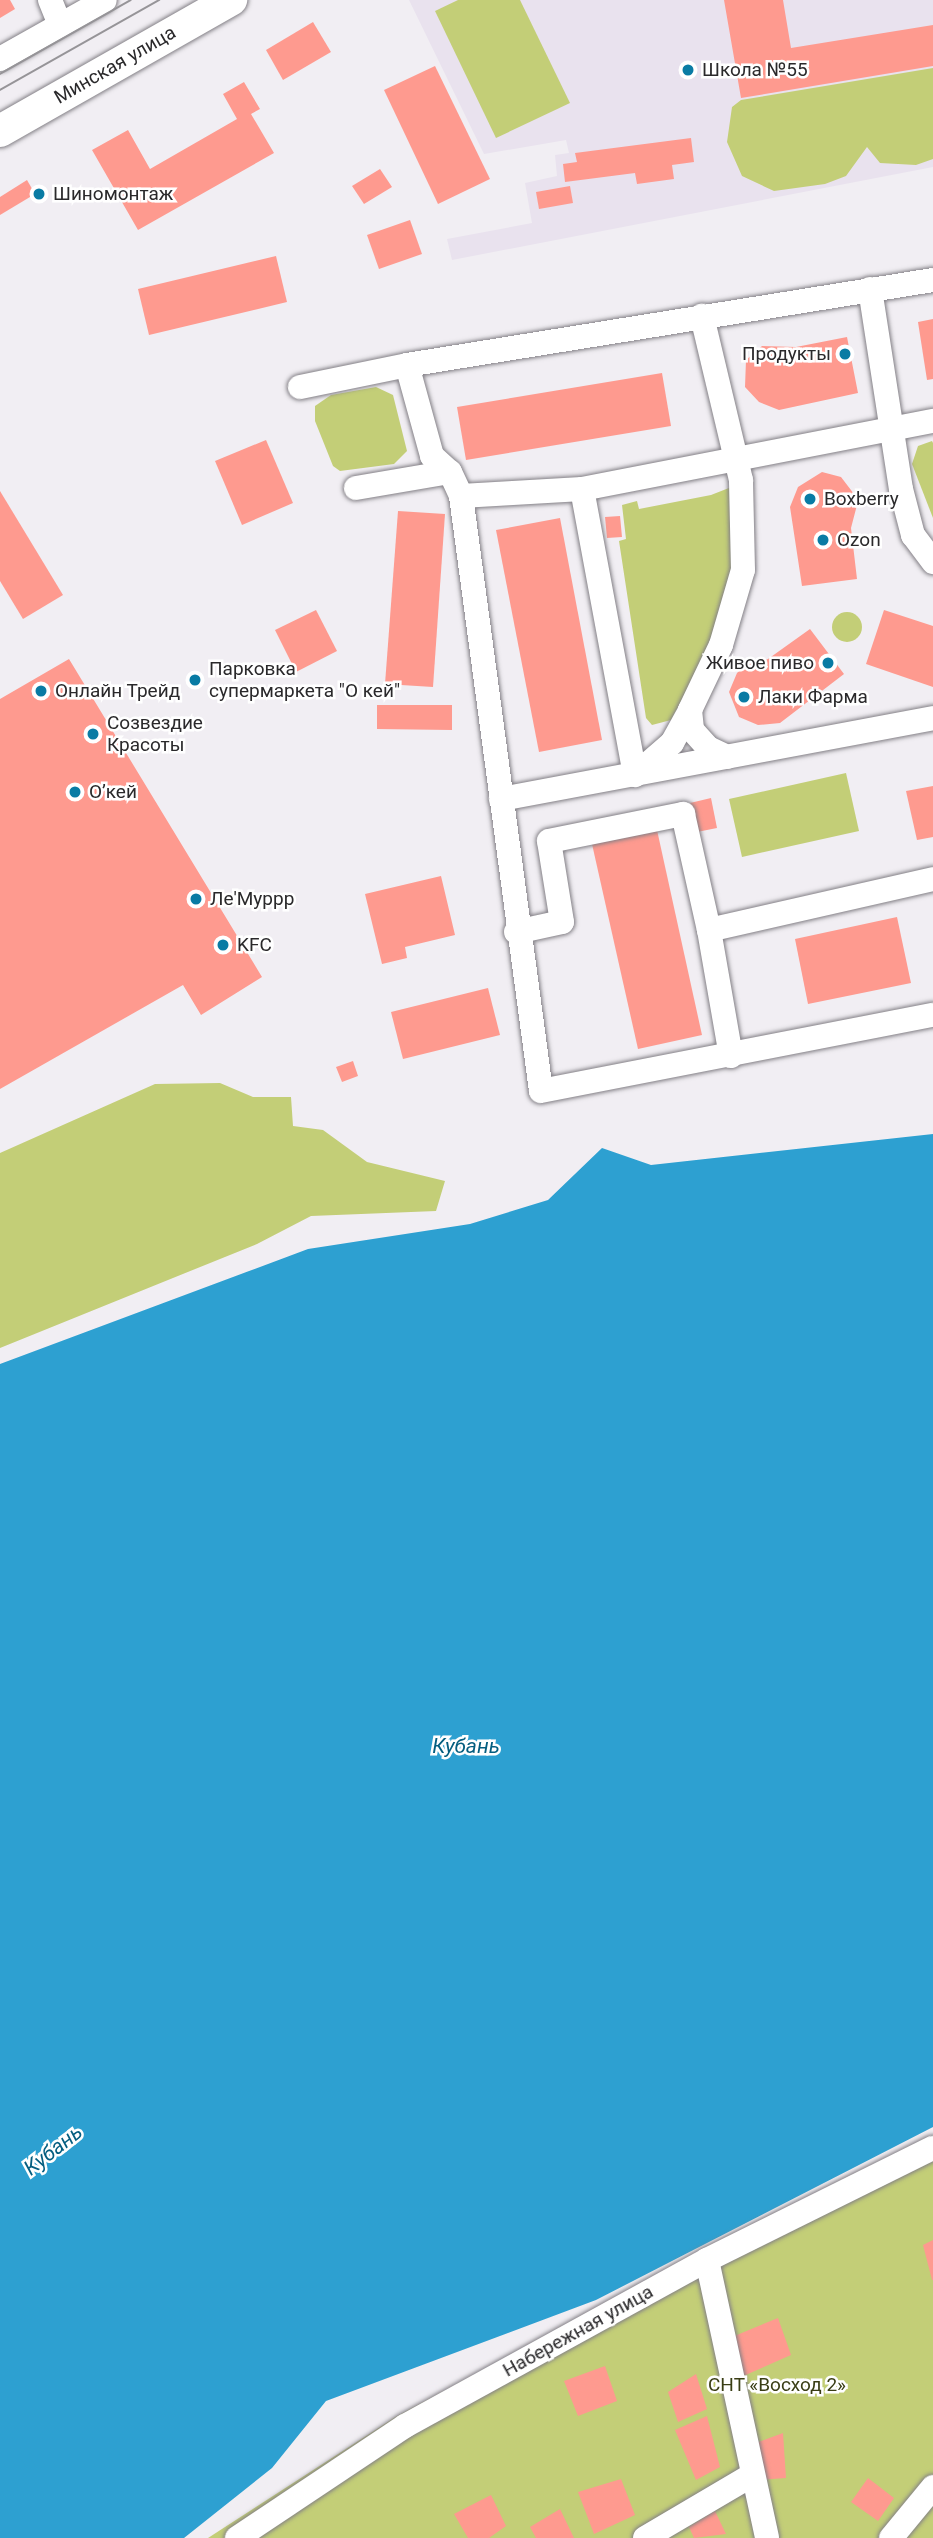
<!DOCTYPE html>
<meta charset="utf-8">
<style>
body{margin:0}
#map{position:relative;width:933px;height:2538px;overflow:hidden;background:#f1eef3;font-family:Roboto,sans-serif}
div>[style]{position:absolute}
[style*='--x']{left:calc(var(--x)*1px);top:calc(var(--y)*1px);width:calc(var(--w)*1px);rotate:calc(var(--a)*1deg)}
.built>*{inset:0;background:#e9e2ee}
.green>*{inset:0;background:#c3ce77}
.round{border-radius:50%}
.water>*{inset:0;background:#2da0d1}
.building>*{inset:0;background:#fe9a8f}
.roads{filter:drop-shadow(0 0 2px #838086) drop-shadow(0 0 2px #838086)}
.minor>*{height:24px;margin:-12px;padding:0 12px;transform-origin:12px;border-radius:12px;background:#fff}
.major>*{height:32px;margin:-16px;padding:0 16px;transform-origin:16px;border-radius:16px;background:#fff}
.tram>*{height:2px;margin:-1px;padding:0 1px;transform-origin:1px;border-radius:1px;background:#969498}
.dots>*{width:19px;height:19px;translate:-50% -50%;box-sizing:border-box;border:4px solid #fff;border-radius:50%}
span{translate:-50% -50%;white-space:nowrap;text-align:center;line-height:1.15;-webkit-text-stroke:5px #fff;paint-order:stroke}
.street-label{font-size:19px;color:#2a292b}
.poi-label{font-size:19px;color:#2a292b}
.left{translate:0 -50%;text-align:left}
.right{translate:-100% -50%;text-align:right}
.park-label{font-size:19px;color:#3a3e15}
.water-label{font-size:21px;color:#045e80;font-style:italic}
</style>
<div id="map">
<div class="built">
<div style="clip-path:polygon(409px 0,933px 0,933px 167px,452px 260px,447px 239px,532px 223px,525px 183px,557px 176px,555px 155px,569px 153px,566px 140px,484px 154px)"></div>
</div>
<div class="green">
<div style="clip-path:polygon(458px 0,520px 0,570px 103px,496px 138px,435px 11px)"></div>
<div style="clip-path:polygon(933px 68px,933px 159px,916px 165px,880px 163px,867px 147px,846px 176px,825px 184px,774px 191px,742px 176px,727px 142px,732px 107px,741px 100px)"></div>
<div style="clip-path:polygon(376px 387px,393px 395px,407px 451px,394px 464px,340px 471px,333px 466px,315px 421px,315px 406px,331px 395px)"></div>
<div style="clip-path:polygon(932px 441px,933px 443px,933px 518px,912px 464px,918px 446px)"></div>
<div style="clip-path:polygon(734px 486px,738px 540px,724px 620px,671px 720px,652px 725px,646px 718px,619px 541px,626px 539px,622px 505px,637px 501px,639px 509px,711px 495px)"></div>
<div class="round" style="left:832px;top:612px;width:30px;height:30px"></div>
<div style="clip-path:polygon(846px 773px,859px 831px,742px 857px,729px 799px)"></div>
<div style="clip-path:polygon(220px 1083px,253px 1097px,291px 1097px,293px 1126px,323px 1130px,367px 1162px,445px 1181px,436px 1211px,311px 1216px,257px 1244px,0 1348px,0 1153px,155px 1084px)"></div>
<div style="clip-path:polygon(933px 2136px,933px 2538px,208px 2538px,397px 2416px,725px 2241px)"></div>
</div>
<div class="water">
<div style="clip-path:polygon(933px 1134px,933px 2127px,596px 2300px,326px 2401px,272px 2468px,184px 2538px,0 2538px,0 1364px,308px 1249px,470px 1224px,548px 1200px,602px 1148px,651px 1165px)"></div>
</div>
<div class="building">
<div style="clip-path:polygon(0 0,10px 0,15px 9px,0 18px)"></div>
<div style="clip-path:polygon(724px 0,783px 0,791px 48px,933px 25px,933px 66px,741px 98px)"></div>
<div style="clip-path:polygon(313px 22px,331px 52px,283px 80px,266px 50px)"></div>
<div style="clip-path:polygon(435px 66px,490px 179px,438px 204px,384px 90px)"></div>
<div style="clip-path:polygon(244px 82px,260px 109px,251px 114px,274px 153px,138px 230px,92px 150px,128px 130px,150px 169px,237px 119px,223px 94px)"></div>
<div style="clip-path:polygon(691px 138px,694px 162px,672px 165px,674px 179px,637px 184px,635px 173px,565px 182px,563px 164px,577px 162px,575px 153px)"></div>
<div style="clip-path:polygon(380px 169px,392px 187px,364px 204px,352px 186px)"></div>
<div style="clip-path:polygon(27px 180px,35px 194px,0 215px,0 197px)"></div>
<div style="clip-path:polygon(570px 186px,573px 203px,539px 209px,536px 192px)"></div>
<div style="clip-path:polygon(410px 220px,422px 254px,379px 269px,367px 235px)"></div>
<div style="clip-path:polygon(276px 256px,287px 302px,149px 335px,138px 289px)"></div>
<div style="clip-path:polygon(933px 319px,933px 379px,927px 380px,918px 322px)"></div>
<div style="clip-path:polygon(847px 337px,858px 393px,779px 410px,759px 402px,745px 387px,746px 360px,762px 346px,796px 347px)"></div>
<div style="clip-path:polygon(662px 373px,671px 426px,466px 460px,457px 407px)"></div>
<div style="clip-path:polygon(266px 440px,293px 503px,242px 525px,215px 461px)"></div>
<div style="clip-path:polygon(822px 472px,841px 477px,854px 494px,857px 505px,851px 528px,857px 579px,802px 586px,790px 507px,798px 487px)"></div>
<div style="clip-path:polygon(0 491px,63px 595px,23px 619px,0 581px)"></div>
<div style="clip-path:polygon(398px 511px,445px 514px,433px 687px,385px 684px)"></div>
<div style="clip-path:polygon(620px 516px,622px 537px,607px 538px,605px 517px)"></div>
<div style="clip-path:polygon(560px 518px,602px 740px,539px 752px,496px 530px)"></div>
<div style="clip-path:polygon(316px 610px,337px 651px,296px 672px,275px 630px)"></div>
<div style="clip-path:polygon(884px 610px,933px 626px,933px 687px,866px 664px)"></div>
<div style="clip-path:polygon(810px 629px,844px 674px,780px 723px,758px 725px,739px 717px,729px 692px,737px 673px,746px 665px,768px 659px)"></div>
<div style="clip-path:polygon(69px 659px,262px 977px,201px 1015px,183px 985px,0 1089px,0 699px)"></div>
<div style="clip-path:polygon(377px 705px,452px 705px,452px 730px,377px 729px)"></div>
<div style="clip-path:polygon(933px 786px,933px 837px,917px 840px,906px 791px)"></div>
<div style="clip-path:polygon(711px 798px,717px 828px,697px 832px,690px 803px)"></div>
<div style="clip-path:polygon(657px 830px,702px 1035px,638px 1049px,592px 844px)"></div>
<div style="clip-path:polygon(441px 876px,455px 935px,405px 947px,407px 958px,382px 964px,365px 894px)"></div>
<div style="clip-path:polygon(897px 917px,911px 983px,808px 1004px,795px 939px)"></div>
<div style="clip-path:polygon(488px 988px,500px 1035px,403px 1059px,391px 1012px)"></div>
<div style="clip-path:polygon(353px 1061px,358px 1076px,342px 1082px,336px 1067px)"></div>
<div style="clip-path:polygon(933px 2240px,933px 2280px,932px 2280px,923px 2245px)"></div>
<div style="clip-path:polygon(778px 2318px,791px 2355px,741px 2377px,732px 2337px)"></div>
<div style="clip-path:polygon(605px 2366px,617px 2401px,578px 2416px,564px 2381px)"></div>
<div style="clip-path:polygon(696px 2374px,707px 2409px,678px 2422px,668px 2392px)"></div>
<div style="clip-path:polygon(707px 2416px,720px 2467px,696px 2480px,675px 2430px)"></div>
<div style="clip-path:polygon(783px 2433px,786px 2478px,760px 2480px,753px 2444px)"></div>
<div style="clip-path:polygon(868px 2478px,894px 2498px,878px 2521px,851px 2502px)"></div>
<div style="clip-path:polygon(621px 2479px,635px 2515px,594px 2534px,578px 2492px)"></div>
<div style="clip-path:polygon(491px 2495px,506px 2526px,489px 2538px,468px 2538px,454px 2514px)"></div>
<div style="clip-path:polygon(560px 2509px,574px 2538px,536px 2538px,530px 2527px)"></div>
<div style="clip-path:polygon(715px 2511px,726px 2534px,694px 2538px,689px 2527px)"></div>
</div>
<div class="roads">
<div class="minor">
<div style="--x:50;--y:0;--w:27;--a:68"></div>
<div style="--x:0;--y:59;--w:120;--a:-29.3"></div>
<div style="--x:870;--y:289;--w:202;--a:81.2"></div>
<div style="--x:901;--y:489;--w:48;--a:75.4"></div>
<div style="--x:913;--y:535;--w:34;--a:53"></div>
<div style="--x:407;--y:365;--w:94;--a:74.6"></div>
<div style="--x:432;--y:456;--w:24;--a:42"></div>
<div style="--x:450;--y:472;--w:26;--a:65"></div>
<div style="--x:461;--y:496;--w:600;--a:82.34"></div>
<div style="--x:541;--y:1091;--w:399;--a:-11"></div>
<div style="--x:300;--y:387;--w:109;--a:-11.6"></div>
<div style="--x:407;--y:365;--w:533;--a:-9.18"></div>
<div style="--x:356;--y:488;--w:95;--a:-9.7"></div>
<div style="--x:582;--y:489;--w:291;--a:79.5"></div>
<div style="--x:635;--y:775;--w:49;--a:-40.9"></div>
<div style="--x:672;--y:743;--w:38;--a:-61"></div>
<div style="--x:690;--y:710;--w:72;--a:-64.5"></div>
<div style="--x:721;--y:645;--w:78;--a:-73.7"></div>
<div style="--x:743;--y:570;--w:90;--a:-91.3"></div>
<div style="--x:741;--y:480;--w:169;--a:-103.4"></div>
<div style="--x:461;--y:496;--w:121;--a:-3.3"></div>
<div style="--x:582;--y:489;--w:358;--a:-11"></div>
<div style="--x:690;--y:710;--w:20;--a:84"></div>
<div style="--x:692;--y:730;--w:24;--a:48"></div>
<div style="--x:708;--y:748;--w:21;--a:25"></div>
<div style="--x:501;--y:799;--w:440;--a:-10.6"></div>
<div style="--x:709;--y:930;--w:230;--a:-12.8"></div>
<div style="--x:516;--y:932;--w:47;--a:-12.3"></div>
<div style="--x:562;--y:922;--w:82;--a:-99.1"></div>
<div style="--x:549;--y:841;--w:137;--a:-11.4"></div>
<div style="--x:683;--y:814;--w:119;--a:77.4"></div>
<div style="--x:709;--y:930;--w:128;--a:80.1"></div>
<div style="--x:707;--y:2260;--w:284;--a:77.8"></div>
<div style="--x:237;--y:2538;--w:202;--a:-33.7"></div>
<div style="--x:405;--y:2426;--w:345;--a:-28.8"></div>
<div style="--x:707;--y:2260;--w:252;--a:-26.4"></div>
<div style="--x:645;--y:2538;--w:124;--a:-30.5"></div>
<div style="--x:891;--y:2538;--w:66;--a:-50.5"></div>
</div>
<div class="major">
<div style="--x:0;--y:131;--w:266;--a:-29.6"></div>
</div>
</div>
<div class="tram">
<div style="--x:0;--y:74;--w:150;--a:-29.5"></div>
<div style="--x:0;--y:90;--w:183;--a:-29.5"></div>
</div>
<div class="dots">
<div style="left:688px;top:70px;background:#097ba4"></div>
<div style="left:39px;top:194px;background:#097ba4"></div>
<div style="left:845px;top:354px;background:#097ba4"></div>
<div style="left:810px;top:499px;background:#097ba4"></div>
<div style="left:823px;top:540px;background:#097ba4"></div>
<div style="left:828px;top:663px;background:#097ba4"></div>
<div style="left:195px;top:680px;background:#097ba4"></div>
<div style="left:41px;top:691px;background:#097ba4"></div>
<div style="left:744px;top:697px;background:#097ba4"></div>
<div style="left:93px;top:734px;background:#097ba4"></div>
<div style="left:75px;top:792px;background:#097ba4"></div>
<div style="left:196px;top:899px;background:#097ba4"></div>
<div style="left:223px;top:945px;background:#097ba4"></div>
</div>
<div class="street-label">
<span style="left:115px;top:65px;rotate:-30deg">Минская улица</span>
<span style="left:578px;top:2331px;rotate:-29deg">Набережная улица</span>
</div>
<div class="poi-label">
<span class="left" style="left:702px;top:70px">Школа №55</span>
<span class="left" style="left:53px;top:194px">Шиномонтаж</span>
<span class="right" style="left:831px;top:354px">Продукты</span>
<span class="left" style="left:824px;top:499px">Boxberry</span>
<span class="left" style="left:837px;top:540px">Ozon</span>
<span class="right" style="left:814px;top:663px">Живое пиво</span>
<span class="left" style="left:209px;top:680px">Парковка<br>супермаркета "О кей"</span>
<span class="left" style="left:55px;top:691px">Онлайн Трейд</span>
<span class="left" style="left:758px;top:697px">Лаки Фарма</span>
<span class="left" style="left:107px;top:734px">Созвездие<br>Красоты</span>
<span class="left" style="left:89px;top:792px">О’кей</span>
<span class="left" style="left:210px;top:899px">Ле'Муррр</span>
<span class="left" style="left:237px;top:945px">KFC</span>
</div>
<div class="park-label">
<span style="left:777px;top:2385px">СНТ «Восход 2»</span>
</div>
<div class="water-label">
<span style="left:466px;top:1746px">Кубань</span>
<span style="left:53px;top:2150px;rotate:-38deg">Кубань</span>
</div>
</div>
